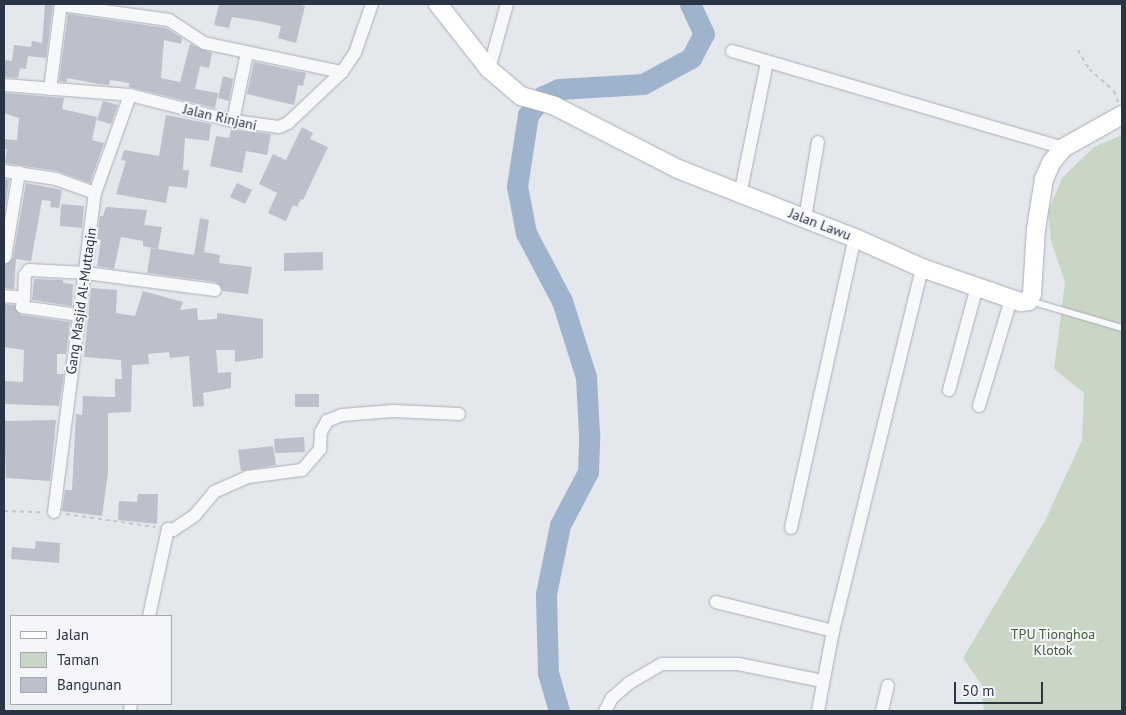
<!DOCTYPE html>
<style>
body{margin:0}
#map{position:relative;width:1126px;height:715px;overflow:hidden;background:#e4e7ec;font-family:"PT Sans",sans-serif}
div>[style]{position:absolute}
[style*='--x']{left:calc(var(--x)*1px);top:calc(var(--y)*1px);width:calc(var(--w)*1px);rotate:calc(var(--a)*1deg)}
.green>*{inset:0;background:#c9d6c5}
.river>*{height:21px;margin:-10.5px;padding:0 10.5px;transform-origin:10.5px;border-radius:10.5px;background:#9fb4cc}
.building>*{inset:0;background:#bbc0ca}
.path>*{height:2px;margin-top:-1px;transform-origin:0;background:repeating-linear-gradient(90deg,#c2c5cb 0 4px,transparent 0 8px)}
.roads{filter:drop-shadow(0 0 1px #a9aeb7) drop-shadow(0 0 1px #a9aeb7)}
.lane>*{height:6px;margin:-3px;padding:0 3px;transform-origin:3px;border-radius:3px;background:#f7f8fa}
.street>*{height:12px;margin:-6px;padding:0 6px;transform-origin:6px;border-radius:6px;background:#f7f8fa}
.secondary>*{height:18px;margin:-9px;padding:0 9px;transform-origin:9px;border-radius:9px;background:#fff}
span{translate:-50% -50%;white-space:nowrap;text-align:center;line-height:1.15;-webkit-text-stroke:4px #f4f6f9;paint-order:stroke}
.street-label{font-size:14px;color:#2b3445}
.park-label{font-size:14px;color:#3f6138}
.frame{position:absolute;inset:0;border:5px solid #2b3445;pointer-events:none}
.legend{position:absolute;left:10px;top:615px;width:162px;height:90px;box-sizing:border-box;background:#f4f6f9;border:1px solid #a4a8b1;margin:0;padding:6px 9px;list-style:none;font-size:15px;color:#2b3445}
.legend li{display:flex;align-items:center;gap:10px;height:25px}
.legend b{width:25px;border:1px solid #a4a8b1}
.scale{position:absolute;left:954px;top:682px;width:89px;height:22px;box-sizing:border-box;border:2px solid #2b3445;border-top:0;padding-left:6px;font-size:15px;line-height:18px;white-space:nowrap;color:#2b3445;-webkit-text-stroke:4px #f4f6f9;paint-order:stroke}
</style>
<div id="map">
<div class="green">
<div style="clip-path:polygon(1122px 135px,1122px 711px,984px 711px,981px 684px,963px 658px,1045px 521px,1082px 440px,1084px 393px,1054px 369px,1065px 282px,1051px 241px,1048px 212px,1062px 178px,1094px 147px)"></div>
</div>
<div class="river">
<div style="--x:559;--y:711;--w:40;--a:-106"></div>
<div style="--x:548;--y:673;--w:79;--a:-91.5"></div>
<div style="--x:546;--y:594;--w:70;--a:-78.5"></div>
<div style="--x:560;--y:525;--w:60;--a:-62.2"></div>
<div style="--x:588;--y:472;--w:38;--a:-88"></div>
<div style="--x:589;--y:434;--w:57;--a:-93"></div>
<div style="--x:586;--y:377;--w:80;--a:-107.5"></div>
<div style="--x:562;--y:301;--w:77;--a:-117.9"></div>
<div style="--x:526;--y:233;--w:48;--a:-100.8"></div>
<div style="--x:517;--y:186;--w:72;--a:-81.2"></div>
<div style="--x:528;--y:115;--w:24;--a:-52"></div>
<div style="--x:543;--y:96;--w:17;--a:-24"></div>
<div style="--x:559;--y:89;--w:84;--a:-3.4"></div>
<div style="--x:643;--y:84;--w:55;--a:-28.4"></div>
<div style="--x:691;--y:58;--w:27;--a:-62"></div>
<div style="--x:704;--y:34;--w:33;--a:-115"></div>
</div>
<div class="building">
<div style="clip-path:polygon(45px 4px,53px 4px,46px 58px,28px 56px,26px 69px,20px 68px,18px 78px,4px 77px,4px 60px,12px 61px,14px 45px,31px 47px,32px 41px,42px 43px)"></div>
<div style="clip-path:polygon(219px 4px,296px 4px,305px 6px,296px 43px,278px 38px,281px 26px,258px 21px,232px 17px,229px 28px,214px 25px)"></div>
<div style="clip-path:polygon(68px 14px,166px 28px,182px 38px,181px 44px,164px 40px,161px 78px,180px 82px,190px 44px,212px 53px,209px 68px,200px 66px,195px 89px,218px 93px,215px 108px,129px 87px,129px 83px,110px 80px,109px 85px,99px 84px,67px 78px,67px 82px,59px 81px)"></div>
<div style="clip-path:polygon(254px 62px,306px 73px,303px 86px,298px 85px,294px 105px,247px 94px)"></div>
<div style="clip-path:polygon(223px 76px,233px 79px,229px 101px,218px 98px)"></div>
<div style="clip-path:polygon(4px 93px,64px 98px,62px 109px,97px 117px,92px 140px,104px 143px,90px 183px,57px 171px,5px 163px,7px 149px,4px 149px,4px 139px,17px 140px,19px 118px,4px 113px)"></div>
<div style="clip-path:polygon(103px 101px,118px 105px,111px 124px,97px 120px)"></div>
<div style="clip-path:polygon(166px 115px,211px 124px,209px 141px,185px 138px,183px 170px,189px 170px,187px 188px,169px 186px,166px 203px,116px 194px,126px 161px,121px 160px,124px 150px,159px 156px)"></div>
<div style="clip-path:polygon(302px 127px,313px 133px,310px 139px,328px 147px,303px 200px,301px 199px,297px 207px,293px 205px,286px 221px,268px 213px,277px 193px,259px 184px,273px 154px,286px 160px)"></div>
<div style="clip-path:polygon(231px 129px,271px 134px,267px 155px,246px 151px,242px 173px,210px 166px,216px 136px,229px 138px)"></div>
<div style="clip-path:polygon(4px 179px,9px 180px,4px 215px)"></div>
<div style="clip-path:polygon(26px 183px,62px 190px,59px 208px,50px 207px,51px 201px,42px 200px,31px 261px,16px 259px,14px 289px,4px 288px,4px 265px,13px 258px)"></div>
<div style="clip-path:polygon(237px 183px,252px 190px,245px 204px,230px 197px)"></div>
<div style="clip-path:polygon(61px 204px,84px 206px,82px 228px,60px 226px)"></div>
<div style="clip-path:polygon(106px 207px,147px 210px,144px 225px,162px 227px,158px 249px,143px 246px,143px 241px,121px 237px,114px 269px,97px 266px,101px 240px,97px 240px,100px 216px,103px 216px)"></div>
<div style="clip-path:polygon(200px 218px,209px 220px,204px 252px,220px 255px,219px 263px,252px 267px,248px 294px,223px 291px,216px 282px,147px 273px,151px 248px,194px 255px)"></div>
<div style="clip-path:polygon(323px 252px,323px 270px,284px 271px,284px 253px)"></div>
<div style="clip-path:polygon(34px 279px,63px 280px,63px 283px,73px 284px,72px 306px,32px 300px)"></div>
<div style="clip-path:polygon(91px 288px,117px 290px,116px 313px,135px 316px,143px 291px,183px 302px,180px 310px,197px 308px,198px 320px,217px 319px,217px 313px,263px 319px,263px 358px,235px 362px,235px 350px,216px 350px,218px 373px,231px 372px,231px 388px,203px 393px,204px 406px,193px 407px,189px 356px,170px 358px,169px 352px,148px 354px,149px 364px,132px 365px,131px 412px,108px 413px,108px 473px,102px 516px,62px 511px,65px 490px,72px 490px,76px 414px,82px 415px,83px 396px,115px 397px,115px 379px,122px 379px,121px 360px,84px 357px)"></div>
<div style="clip-path:polygon(4px 304px,14px 305px,21px 315px,70px 322px,66px 354px,57px 354px,57px 374px,64px 374px,59px 406px,4px 404px,4px 381px,23px 382px,24px 350px,4px 347px)"></div>
<div style="clip-path:polygon(295px 394px,319px 394px,319px 407px,295px 407px)"></div>
<div style="clip-path:polygon(56px 420px,50px 481px,6px 478px,4px 421px)"></div>
<div style="clip-path:polygon(304px 437px,305px 452px,275px 453px,274px 439px)"></div>
<div style="clip-path:polygon(273px 446px,276px 465px,241px 471px,238px 450px)"></div>
<div style="clip-path:polygon(138px 494px,158px 494px,157px 524px,118px 520px,119px 501px,137px 502px)"></div>
<div style="clip-path:polygon(36px 541px,60px 543px,59px 563px,11px 559px,12px 547px,35px 549px)"></div>
</div>
<div class="path">
<div style="--x:1078;--y:50;--w:22;--a:60"></div>
<div style="--x:1089;--y:69;--w:33;--a:41"></div>
<div style="--x:1114;--y:91;--w:12;--a:70"></div>
<div style="--x:4;--y:511;--w:37;--a:2"></div>
<div style="--x:66;--y:514;--w:90;--a:8.3"></div>
</div>
<div class="roads">
<div class="lane">
<div style="--x:1030;--y:301;--w:96;--a:16.4"></div>
</div>
<div class="street">
<div style="--x:61;--y:5;--w:109;--a:7.9"></div>
<div style="--x:169;--y:20;--w:42;--a:33.3"></div>
<div style="--x:204;--y:43;--w:141;--a:11.9"></div>
<div style="--x:732;--y:51;--w:345;--a:16.3"></div>
<div style="--x:489;--y:69;--w:67;--a:-74.5"></div>
<div style="--x:4;--y:85;--w:126;--a:4.5"></div>
<div style="--x:130;--y:95;--w:106;--a:14.2"></div>
<div style="--x:233;--y:121;--w:46;--a:7.4"></div>
<div style="--x:279;--y:127;--w:10;--a:-24"></div>
<div style="--x:288;--y:123;--w:74;--a:-43.4"></div>
<div style="--x:342;--y:72;--w:23;--a:-56"></div>
<div style="--x:355;--y:53;--w:52;--a:-70.9"></div>
<div style="--x:50;--y:89;--w:86;--a:-82.6"></div>
<div style="--x:233;--y:121;--w:69;--a:-78.4"></div>
<div style="--x:4;--y:171;--w:53;--a:8.7"></div>
<div style="--x:56;--y:179;--w:41;--a:19.7"></div>
<div style="--x:740;--y:195;--w:136;--a:-78.5"></div>
<div style="--x:805;--y:218;--w:77;--a:-80.3"></div>
<div style="--x:5;--y:257;--w:86;--a:-80.6"></div>
<div style="--x:4;--y:296;--w:20;--a:6"></div>
<div style="--x:24;--y:298;--w:23;--a:-88"></div>
<div style="--x:25;--y:275;--w:6;--a:-51"></div>
<div style="--x:29;--y:270;--w:57;--a:3"></div>
<div style="--x:86;--y:273;--w:130;--a:7.5"></div>
<div style="--x:24;--y:298;--w:9;--a:103"></div>
<div style="--x:22;--y:307;--w:58;--a:8"></div>
<div style="--x:949;--y:390;--w:108;--a:-74.9"></div>
<div style="--x:979;--y:406;--w:112;--a:-73.3"></div>
<div style="--x:54;--y:512;--w:322;--a:-82.7"></div>
<div style="--x:95;--y:193;--w:104;--a:-70.3"></div>
<div style="--x:791;--y:528;--w:297;--a:-77.6"></div>
<div style="--x:716;--y:602;--w:121;--a:13.9"></div>
<div style="--x:149;--y:616;--w:89;--a:-77.7"></div>
<div style="--x:168;--y:529;--w:5;--a:11"></div>
<div style="--x:173;--y:530;--w:27;--a:-34"></div>
<div style="--x:195;--y:515;--w:30;--a:-50"></div>
<div style="--x:214;--y:492;--w:37;--a:-24"></div>
<div style="--x:248;--y:477;--w:54;--a:-7.4"></div>
<div style="--x:302;--y:470;--w:28;--a:-49"></div>
<div style="--x:320;--y:449;--w:17;--a:-87"></div>
<div style="--x:321;--y:432;--w:13;--a:-61"></div>
<div style="--x:327;--y:421;--w:16;--a:-22"></div>
<div style="--x:342;--y:415;--w:51;--a:-4.5"></div>
<div style="--x:393;--y:411;--w:66;--a:2.6"></div>
<div style="--x:130;--y:711;--w:7;--a:-82"></div>
<div style="--x:605;--y:711;--w:15;--a:-62"></div>
<div style="--x:612;--y:698;--w:23;--a:-41"></div>
<div style="--x:629;--y:683;--w:38;--a:-30"></div>
<div style="--x:662;--y:664;--w:76;--a:0"></div>
<div style="--x:738;--y:664;--w:86;--a:11.4"></div>
<div style="--x:818;--y:711;--w:81;--a:-79.4"></div>
<div style="--x:833;--y:631;--w:374;--a:-76.2"></div>
<div style="--x:882;--y:711;--w:26;--a:-77"></div>
</div>
<div class="secondary">
<div style="--x:438;--y:4;--w:83;--a:51.9"></div>
<div style="--x:489;--y:69;--w:42;--a:40.2"></div>
<div style="--x:521;--y:96;--w:35;--a:16"></div>
<div style="--x:555;--y:106;--w:138;--a:27.1"></div>
<div style="--x:678;--y:169;--w:190;--a:21.3"></div>
<div style="--x:855;--y:238;--w:73;--a:24.1"></div>
<div style="--x:922;--y:268;--w:105;--a:19"></div>
<div style="--x:1021;--y:302;--w:8;--a:-7"></div>
<div style="--x:1029;--y:301;--w:8;--a:-67"></div>
<div style="--x:1032;--y:294;--w:65;--a:-86.5"></div>
<div style="--x:1036;--y:229;--w:51;--a:-80.9"></div>
<div style="--x:1044;--y:179;--w:17;--a:-66"></div>
<div style="--x:1051;--y:163;--w:19;--a:-51"></div>
<div style="--x:1063;--y:148;--w:68;--a:-29.2"></div>
</div>
</div>
<div class="street-label">
<span style="left:220px;top:117px;rotate:13deg">Jalan Rinjani</span>
<span style="left:820px;top:224px;rotate:21deg">Jalan Lawu</span>
<span style="left:81px;top:301px;rotate:-82deg">Gang Masjid Al-Muttaqin</span>
</div>
<div class="park-label">
<span style="left:1053px;top:642px">TPU Tionghoa<br>Klotok</span>
</div>
<div class="frame"></div>
<ul class="legend">
<li><b style="height:6px;background:#fff"></b>Jalan</li>
<li><b style="height:14px;background:#c9d6c5"></b>Taman</li>
<li><b style="height:14px;background:#bbc0ca"></b>Bangunan</li>
</ul>
<div class="scale">50 m</div>
</div>
